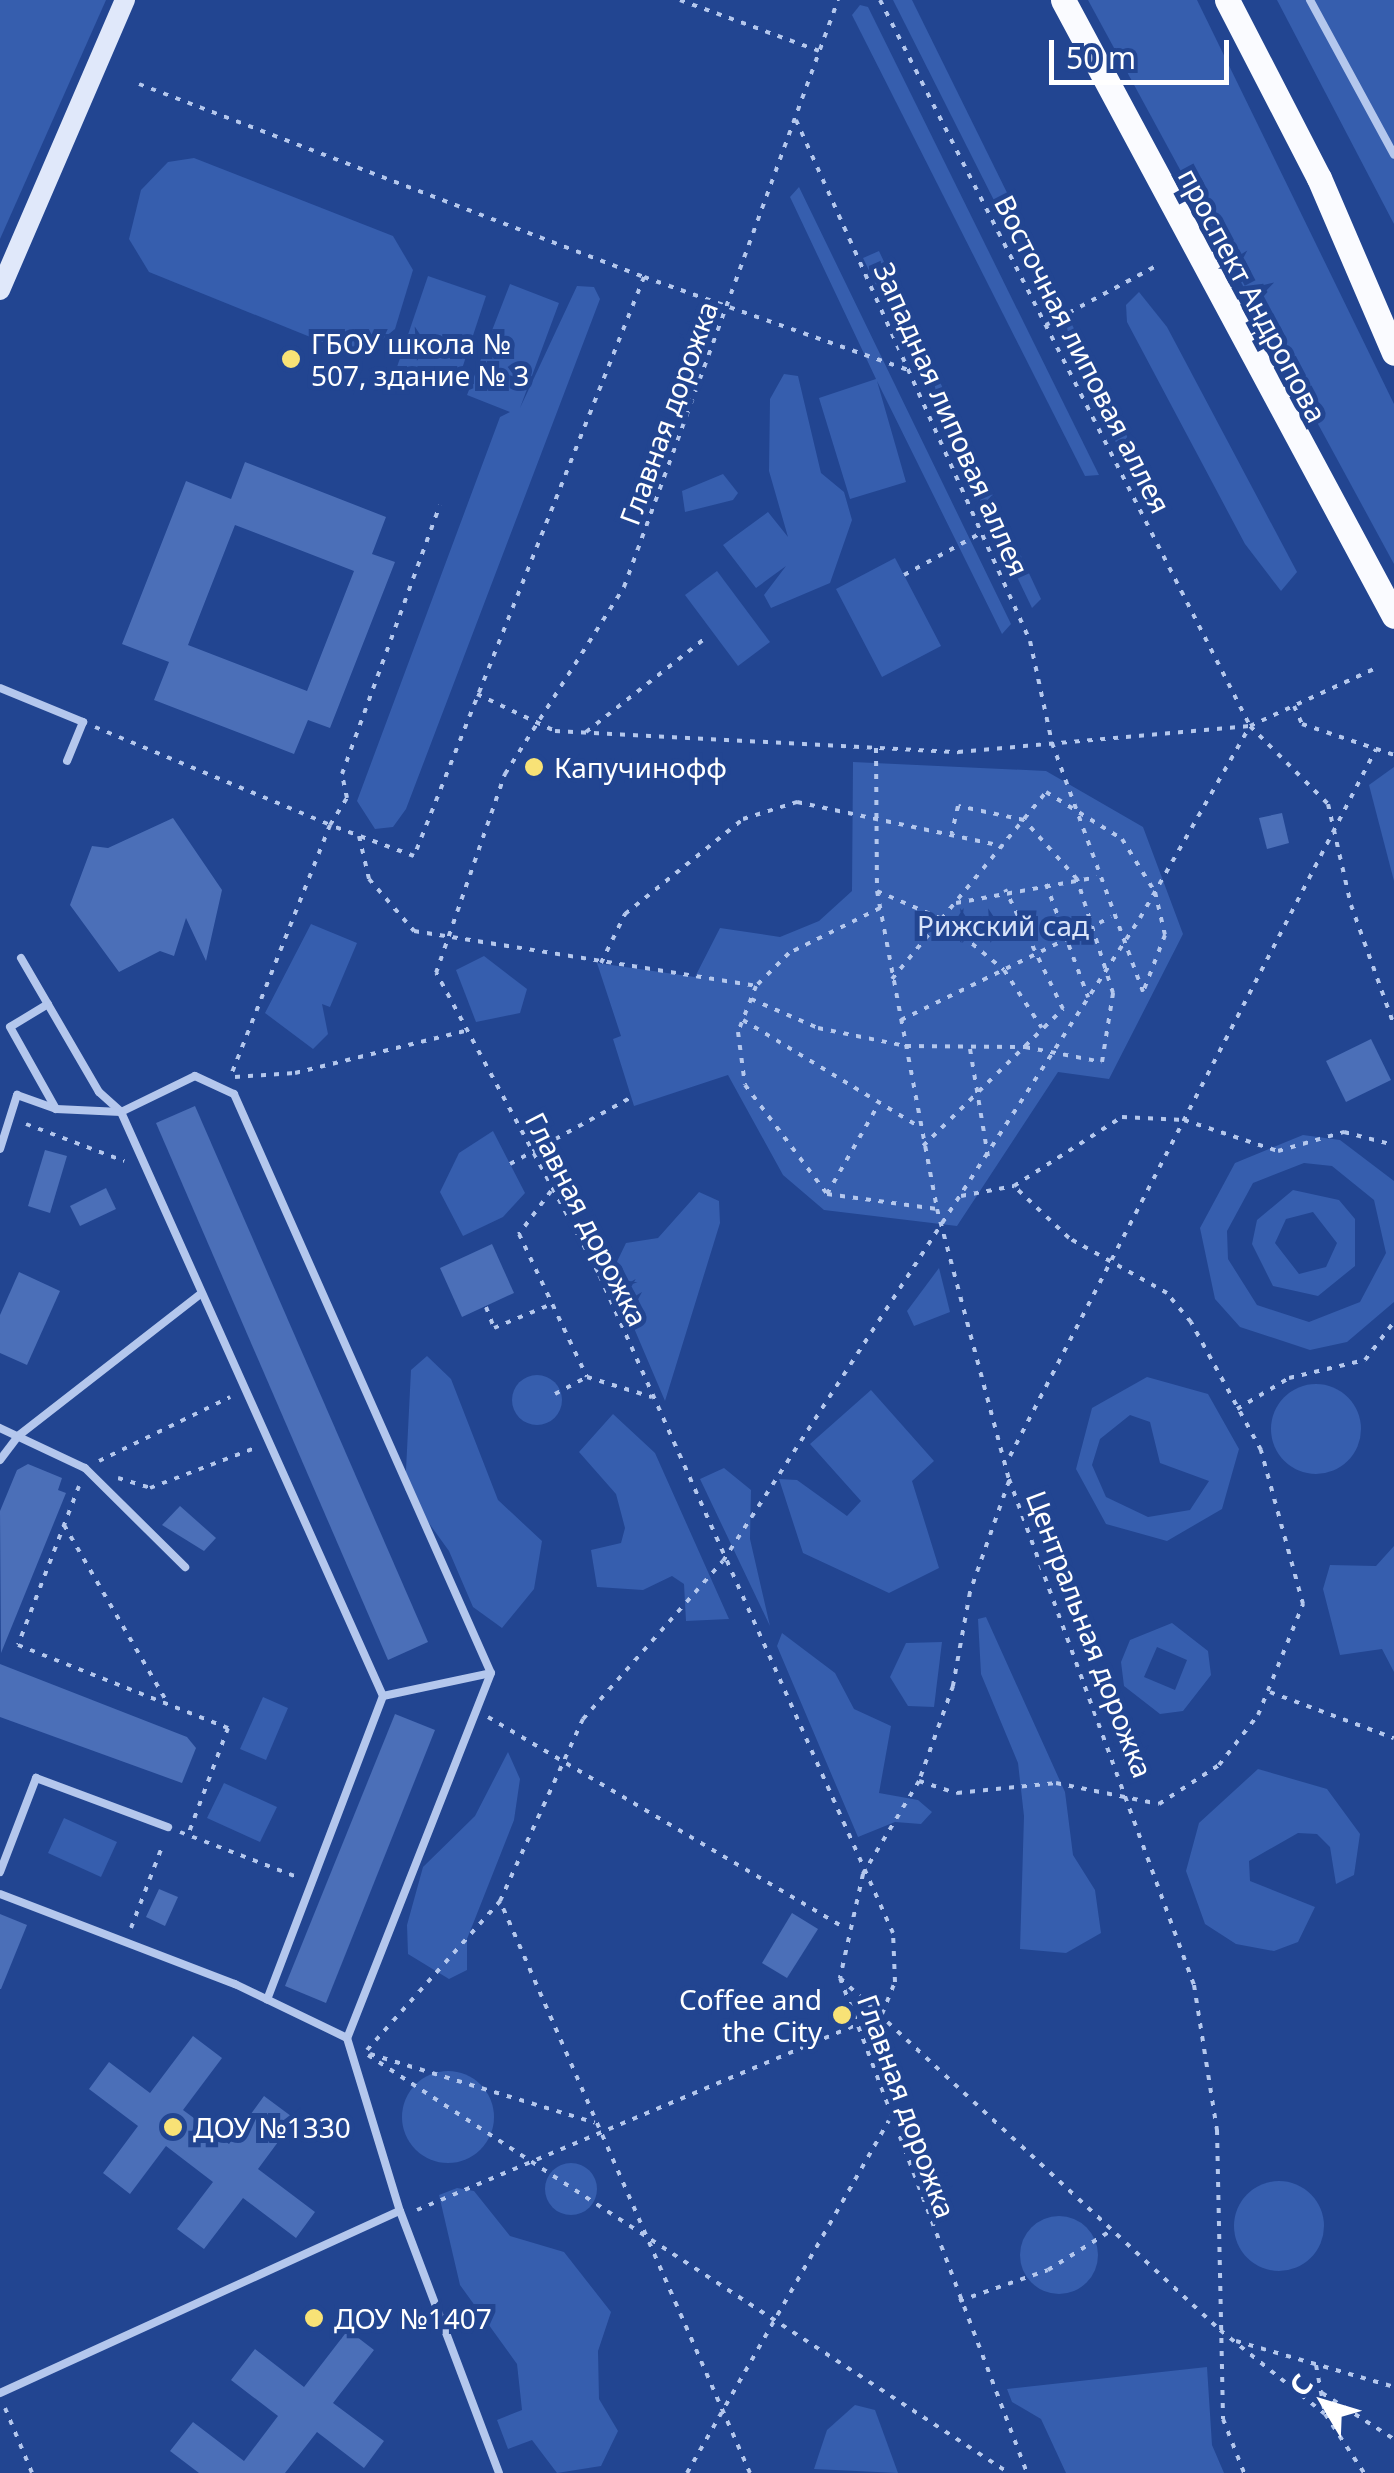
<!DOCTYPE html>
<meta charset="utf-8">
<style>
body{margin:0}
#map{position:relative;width:1394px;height:2473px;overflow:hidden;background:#224591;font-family:"Noto Sans",sans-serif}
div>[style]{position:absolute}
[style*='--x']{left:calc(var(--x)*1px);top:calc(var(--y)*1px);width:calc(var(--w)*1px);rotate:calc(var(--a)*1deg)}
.green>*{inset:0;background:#365eae}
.round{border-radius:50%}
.building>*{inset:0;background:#4b6fb8}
.path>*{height:4px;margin-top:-2px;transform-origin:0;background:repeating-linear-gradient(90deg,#b4c7ed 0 5px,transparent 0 13px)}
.service>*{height:8px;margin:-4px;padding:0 4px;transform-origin:4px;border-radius:4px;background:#b4c7ed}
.secondary>*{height:20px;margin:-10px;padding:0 10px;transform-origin:10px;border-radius:10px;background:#e0e8fa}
.primary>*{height:25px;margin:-12.5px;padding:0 12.5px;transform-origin:12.5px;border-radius:12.5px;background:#fafbff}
.dots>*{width:28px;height:28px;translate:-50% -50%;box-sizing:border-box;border:5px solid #224591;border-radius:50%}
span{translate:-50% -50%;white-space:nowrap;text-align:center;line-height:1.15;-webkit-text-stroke:10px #224591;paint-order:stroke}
.street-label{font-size:28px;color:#fff}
.poi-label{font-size:28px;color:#fff}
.left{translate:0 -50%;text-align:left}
.right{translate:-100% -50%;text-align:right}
.park-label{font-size:28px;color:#d9e4f9}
.north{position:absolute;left:1274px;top:2353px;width:100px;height:100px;-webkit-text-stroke:8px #224591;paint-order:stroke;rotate:308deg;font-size:28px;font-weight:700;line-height:40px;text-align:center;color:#fff}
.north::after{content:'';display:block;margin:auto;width:35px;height:45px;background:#fff;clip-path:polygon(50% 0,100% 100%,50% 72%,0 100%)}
.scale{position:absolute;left:1049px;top:40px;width:180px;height:45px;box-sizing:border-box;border:5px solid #fff;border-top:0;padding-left:12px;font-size:30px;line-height:35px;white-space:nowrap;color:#fff;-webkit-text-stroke:8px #224591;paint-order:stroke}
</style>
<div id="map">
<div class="green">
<div style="clip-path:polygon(0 0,106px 0,0 239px)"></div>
<div style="clip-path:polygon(893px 0,912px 0,1157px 497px,1144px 498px)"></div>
<div style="clip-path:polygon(1088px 0,1197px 0,1394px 404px,1394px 564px)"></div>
<div style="clip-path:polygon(1277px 0,1394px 0,1394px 224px)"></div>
<div style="clip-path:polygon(860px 5px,868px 7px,1099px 475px,1085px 476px,852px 15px)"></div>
<div style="clip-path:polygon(194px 158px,393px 236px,413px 270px,395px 329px,374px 346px,335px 347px,149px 272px,129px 239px,141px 190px,168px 162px)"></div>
<div style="clip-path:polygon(799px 187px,1011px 624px,1002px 634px,877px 381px,906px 482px,850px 499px,819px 398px,876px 379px,790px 197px)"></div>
<div style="clip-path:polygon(879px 251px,1041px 599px,1032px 608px,863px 258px)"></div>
<div style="clip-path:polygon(428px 276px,486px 296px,456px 387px,397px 367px)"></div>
<div style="clip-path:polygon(510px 284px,559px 303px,520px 408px,577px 286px,594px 287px,600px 299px,406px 809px,393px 827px,375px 829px,357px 801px,500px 417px,510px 412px,467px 395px)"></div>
<div style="clip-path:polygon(1139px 292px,1167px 327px,1297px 572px,1281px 591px,1245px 544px,1127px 322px,1126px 305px)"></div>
<div style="clip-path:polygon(784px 374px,798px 376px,821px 473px,844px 492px,852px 520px,830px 583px,771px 608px,764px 595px,786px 566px,756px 588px,723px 545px,768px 512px,788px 537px,769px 471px,770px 399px)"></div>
<div style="clip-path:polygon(723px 474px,738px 493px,733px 500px,685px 512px,682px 491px)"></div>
<div style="clip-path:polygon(895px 558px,941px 646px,882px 677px,836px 589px)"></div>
<div style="clip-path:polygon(717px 571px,770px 642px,738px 666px,685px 595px)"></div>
<div style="clip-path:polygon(853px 762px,1046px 771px,1143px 827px,1183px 934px,1109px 1079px,1058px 1072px,957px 1226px,824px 1210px,783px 1175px,728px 1075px,634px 1106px,613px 1039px,621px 1036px,597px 963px,695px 977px,720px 928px,780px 937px,819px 921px,852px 891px)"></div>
<div style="clip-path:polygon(1394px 767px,1394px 881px,1369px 785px)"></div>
<div style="clip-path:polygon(311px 924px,357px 943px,330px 1007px,322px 1004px,328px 1034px,313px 1049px,265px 1013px)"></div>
<div style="clip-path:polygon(484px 956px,527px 989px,520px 1013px,476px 1022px,456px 970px)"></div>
<div style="clip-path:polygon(493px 1131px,525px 1193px,503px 1217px,463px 1236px,440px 1192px,459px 1153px)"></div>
<div style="clip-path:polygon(evenodd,1303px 1135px,1340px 1140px,1394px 1181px,1394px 1302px,1347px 1342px,1310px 1350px,1240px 1327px,1215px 1299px,1200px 1228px,1235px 1163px,1303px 1135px,1304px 1163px,1332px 1166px,1374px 1200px,1386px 1253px,1360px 1302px,1309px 1322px,1257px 1305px,1228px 1259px,1227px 1231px,1253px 1183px,1304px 1163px)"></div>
<div style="clip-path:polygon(evenodd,1293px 1190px,1339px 1200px,1355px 1219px,1355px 1266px,1318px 1296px,1273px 1286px,1252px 1244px,1257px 1220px,1293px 1190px,1313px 1212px,1337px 1243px,1326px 1267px,1299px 1274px,1275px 1243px,1286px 1219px,1313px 1212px)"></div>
<div style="clip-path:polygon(699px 1192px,719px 1201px,720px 1223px,665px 1401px,611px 1274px,626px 1243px,658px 1238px)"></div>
<div style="clip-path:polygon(939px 1268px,950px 1312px,914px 1326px,907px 1311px)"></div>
<div style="clip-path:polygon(427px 1356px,451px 1379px,498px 1500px,542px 1541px,534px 1589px,502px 1628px,473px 1607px,449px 1551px,405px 1490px,411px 1370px)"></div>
<div class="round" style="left:512px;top:1375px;width:50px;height:50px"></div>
<div style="clip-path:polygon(evenodd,1147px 1377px,1208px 1394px,1239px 1449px,1222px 1509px,1167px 1541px,1106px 1524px,1076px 1469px,1092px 1408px,1147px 1377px,1130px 1415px,1150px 1422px,1160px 1463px,1209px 1481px,1190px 1510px,1148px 1517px,1106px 1497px,1092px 1465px,1100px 1439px,1130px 1415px)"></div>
<div class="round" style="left:1271px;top:1384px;width:90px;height:90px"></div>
<div style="clip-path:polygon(871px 1390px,934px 1461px,912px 1481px,939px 1568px,889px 1593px,803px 1553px,779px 1479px,797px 1480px,847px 1516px,861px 1501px,810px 1444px)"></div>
<div style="clip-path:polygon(613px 1414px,655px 1453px,729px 1619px,686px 1621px,684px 1584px,672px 1576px,643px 1590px,597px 1587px,591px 1550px,621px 1543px,625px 1528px,616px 1494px,579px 1452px)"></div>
<div style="clip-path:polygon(724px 1468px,751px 1490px,750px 1539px,770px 1626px,700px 1479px)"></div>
<div style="clip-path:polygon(1394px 1546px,1394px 1672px,1382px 1649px,1340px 1655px,1323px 1589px,1330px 1565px,1376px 1566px)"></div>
<div style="clip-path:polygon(986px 1617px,1065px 1792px,1073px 1855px,1095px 1890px,1101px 1933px,1066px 1953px,1020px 1949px,1024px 1816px,1018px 1763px,981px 1674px,978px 1619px)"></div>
<div style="clip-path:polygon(evenodd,1172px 1623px,1208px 1651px,1211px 1675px,1183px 1711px,1160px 1714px,1124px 1686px,1121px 1662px,1130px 1640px,1172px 1623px,1157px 1647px,1187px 1660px,1175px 1690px,1144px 1677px,1157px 1647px)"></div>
<div style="clip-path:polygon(782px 1633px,835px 1673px,854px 1709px,891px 1726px,879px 1793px,918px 1800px,932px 1812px,921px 1824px,895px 1822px,858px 1837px,777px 1646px)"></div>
<div style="clip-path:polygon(942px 1642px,934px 1707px,908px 1706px,890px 1677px,906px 1643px)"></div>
<div style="clip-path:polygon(263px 1697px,288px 1708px,266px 1760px,240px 1749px)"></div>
<div style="clip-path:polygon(508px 1752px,520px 1779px,514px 1820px,467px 1939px,467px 1970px,449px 1979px,408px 1954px,407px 1925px,423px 1867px,475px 1816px)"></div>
<div style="clip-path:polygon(1258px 1769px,1327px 1789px,1360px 1834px,1354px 1875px,1336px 1884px,1330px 1847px,1317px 1834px,1298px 1833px,1249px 1861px,1250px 1881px,1315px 1907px,1298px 1942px,1274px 1951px,1236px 1944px,1205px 1924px,1186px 1871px,1199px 1823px)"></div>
<div style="clip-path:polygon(224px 1783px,277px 1807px,260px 1842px,207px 1818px)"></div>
<div style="clip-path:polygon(64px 1818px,117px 1842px,101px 1877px,48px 1853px)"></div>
<div class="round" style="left:402px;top:2071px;width:92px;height:92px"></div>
<div class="round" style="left:545px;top:2163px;width:52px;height:52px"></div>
<div class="round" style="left:1234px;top:2181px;width:90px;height:90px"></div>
<div style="clip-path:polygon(457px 2188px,474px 2191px,510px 2236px,564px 2252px,611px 2312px,598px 2351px,599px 2399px,618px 2431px,601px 2466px,557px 2473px,532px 2440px,508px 2449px,497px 2420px,522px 2410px,517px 2364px,460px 2285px,439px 2195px)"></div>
<div class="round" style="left:1020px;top:2216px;width:78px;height:78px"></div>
<div style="clip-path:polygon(1207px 2367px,1212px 2445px,1224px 2473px,1066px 2473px,1041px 2419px,1012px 2402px,1007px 2389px)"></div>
<div style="clip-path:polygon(855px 2405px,875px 2410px,898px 2473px,814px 2469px,827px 2430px)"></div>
</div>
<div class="building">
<div style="clip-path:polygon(evenodd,245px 462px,386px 517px,372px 554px,395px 562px,330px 728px,308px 720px,294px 754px,154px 700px,169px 662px,122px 644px,186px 481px,231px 499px,245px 462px,235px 525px,354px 571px,307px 691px,188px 645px,235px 525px)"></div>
<div style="clip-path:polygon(1282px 813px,1289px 843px,1267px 849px,1259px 818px)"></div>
<div style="clip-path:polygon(173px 818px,222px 890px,206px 961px,186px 918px,174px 956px,160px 951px,119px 972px,70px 905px,92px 846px,108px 848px)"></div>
<div style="clip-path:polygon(1371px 1039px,1391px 1080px,1346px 1102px,1326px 1061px)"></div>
<div style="clip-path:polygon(195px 1106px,428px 1642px,388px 1660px,156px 1123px)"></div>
<div style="clip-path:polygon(45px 1150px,67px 1156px,50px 1213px,28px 1206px)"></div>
<div style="clip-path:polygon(106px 1188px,116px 1209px,80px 1226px,70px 1206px)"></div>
<div style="clip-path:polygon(492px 1244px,514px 1293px,462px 1317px,440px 1268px)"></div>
<div style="clip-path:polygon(19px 1272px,60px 1291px,27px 1365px,0 1353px,0 1315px)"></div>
<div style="clip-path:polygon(28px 1464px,62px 1478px,58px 1490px,66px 1493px,1px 1653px,0 1511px,17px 1470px)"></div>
<div style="clip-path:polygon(180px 1506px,216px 1538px,204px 1551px,162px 1525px)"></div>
<div style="clip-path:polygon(0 1664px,187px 1737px,196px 1748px,182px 1783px,0 1717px)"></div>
<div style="clip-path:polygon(395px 1714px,435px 1730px,326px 2003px,285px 1986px)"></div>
<div style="clip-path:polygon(159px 1889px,178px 1897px,165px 1926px,146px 1917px)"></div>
<div style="clip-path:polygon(792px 1913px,818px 1929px,787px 1978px,762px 1963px)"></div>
<div style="clip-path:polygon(0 1914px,27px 1925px,1px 1989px,0 1989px)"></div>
<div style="clip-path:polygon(193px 2036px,222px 2058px,183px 2110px,229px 2144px,264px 2096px,295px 2119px,258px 2169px,315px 2212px,296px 2238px,243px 2198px,204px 2249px,177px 2229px,213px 2182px,166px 2146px,130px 2194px,103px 2173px,138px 2126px,89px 2089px,109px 2062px,150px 2093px)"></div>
<div style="clip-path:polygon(348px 2330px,374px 2350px,333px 2403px,384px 2441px,364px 2468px,317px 2432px,285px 2473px,199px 2473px,170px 2451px,193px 2422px,244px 2461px,278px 2416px,231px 2380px,255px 2349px,304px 2387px)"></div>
</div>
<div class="path">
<div style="--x:680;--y:0;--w:148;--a:20.1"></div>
<div style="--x:880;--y:0;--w:815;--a:62.99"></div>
<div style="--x:1250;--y:726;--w:110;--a:45"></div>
<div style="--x:1328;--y:804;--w:104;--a:77.2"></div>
<div style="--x:1351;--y:905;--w:127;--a:70.3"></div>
<div style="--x:139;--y:84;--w:541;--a:20.92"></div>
<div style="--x:644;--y:277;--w:623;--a:111.66"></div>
<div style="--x:414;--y:856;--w:90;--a:-159.7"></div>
<div style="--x:330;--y:825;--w:32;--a:-58"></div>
<div style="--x:347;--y:798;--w:25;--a:-102"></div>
<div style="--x:342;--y:774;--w:286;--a:-70"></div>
<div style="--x:796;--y:120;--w:571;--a:65.81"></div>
<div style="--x:1030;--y:641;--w:104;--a:77.8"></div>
<div style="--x:1052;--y:743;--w:265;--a:69.9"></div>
<div style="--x:644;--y:277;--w:280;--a:19.4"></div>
<div style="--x:1046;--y:325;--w:123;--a:-28.2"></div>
<div style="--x:904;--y:575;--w:88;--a:-28.6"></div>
<div style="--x:477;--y:694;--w:86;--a:25.4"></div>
<div style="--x:555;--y:731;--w:404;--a:3"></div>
<div style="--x:958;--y:752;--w:293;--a:-5.1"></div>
<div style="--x:1250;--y:726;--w:136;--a:-24.7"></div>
<div style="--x:1294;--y:706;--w:20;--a:66"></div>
<div style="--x:1302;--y:724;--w:97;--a:18.6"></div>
<div style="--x:95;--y:727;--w:255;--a:22.6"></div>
<div style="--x:330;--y:825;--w:271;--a:111.6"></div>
<div style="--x:586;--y:732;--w:149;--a:-38.2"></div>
<div style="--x:876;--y:748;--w:143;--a:89.6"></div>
<div style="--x:877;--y:891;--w:324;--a:79.3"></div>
<div style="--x:937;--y:1209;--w:279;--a:75.1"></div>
<div style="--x:1009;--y:1479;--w:539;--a:69.92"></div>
<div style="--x:1194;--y:1985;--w:147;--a:81"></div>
<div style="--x:1217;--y:2130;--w:289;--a:88.8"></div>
<div style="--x:1223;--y:2419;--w:58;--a:68.7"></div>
<div style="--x:359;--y:836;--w:44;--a:76.9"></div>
<div style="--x:369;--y:879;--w:69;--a:49.1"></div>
<div style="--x:414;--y:931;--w:346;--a:9.1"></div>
<div style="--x:1046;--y:884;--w:121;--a:69.6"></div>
<div style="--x:877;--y:891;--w:71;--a:23.3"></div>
<div style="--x:942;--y:919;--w:80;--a:39.4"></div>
<div style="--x:1004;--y:970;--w:69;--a:56.8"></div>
<div style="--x:956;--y:903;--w:143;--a:-10.4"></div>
<div style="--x:880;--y:908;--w:102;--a:153.7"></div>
<div style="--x:789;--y:953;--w:47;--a:135"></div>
<div style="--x:756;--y:986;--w:49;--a:111.4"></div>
<div style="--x:738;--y:1032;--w:53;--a:82.5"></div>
<div style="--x:745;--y:1085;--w:136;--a:53"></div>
<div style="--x:827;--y:1194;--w:111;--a:7.8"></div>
<div style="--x:601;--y:963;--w:55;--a:-63.9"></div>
<div style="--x:625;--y:914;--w:151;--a:-38.8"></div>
<div style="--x:743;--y:819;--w:57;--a:-17.5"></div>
<div style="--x:797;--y:802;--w:211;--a:12.1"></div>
<div style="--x:892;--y:979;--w:242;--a:-50.5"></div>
<div style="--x:1046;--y:792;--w:89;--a:31.7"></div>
<div style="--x:1122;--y:839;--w:62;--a:58.1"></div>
<div style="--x:1155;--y:892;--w:44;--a:76.9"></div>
<div style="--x:1165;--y:935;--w:61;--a:111.1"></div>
<div style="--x:751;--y:999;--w:73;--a:23.4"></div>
<div style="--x:818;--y:1028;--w:90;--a:11.6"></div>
<div style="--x:906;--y:1046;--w:119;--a:0.5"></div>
<div style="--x:1025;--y:1047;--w:78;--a:11"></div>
<div style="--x:1102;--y:1062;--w:70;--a:-80.9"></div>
<div style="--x:1113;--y:993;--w:120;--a:-107.5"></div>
<div style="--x:1077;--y:879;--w:79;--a:-131.9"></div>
<div style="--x:1024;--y:820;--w:67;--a:-168"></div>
<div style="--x:958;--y:806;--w:28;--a:103"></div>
<div style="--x:743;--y:1020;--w:205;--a:31.2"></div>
<div style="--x:901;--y:1020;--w:234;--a:-26.1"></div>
<div style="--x:970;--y:1049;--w:109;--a:80.5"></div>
<div style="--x:235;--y:1077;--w:60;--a:-3.8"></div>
<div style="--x:295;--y:1073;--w:175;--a:-13.9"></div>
<div style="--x:26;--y:1124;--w:105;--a:20.7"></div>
<div style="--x:923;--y:1146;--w:196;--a:-44.4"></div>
<div style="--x:1063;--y:1009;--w:133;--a:-115.8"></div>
<div style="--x:510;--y:1164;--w:139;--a:-28.8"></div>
<div style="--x:551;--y:1191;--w:54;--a:126.7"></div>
<div style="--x:519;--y:1234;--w:158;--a:64.6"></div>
<div style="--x:587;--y:1377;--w:68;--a:17.1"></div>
<div style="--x:827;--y:1194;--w:100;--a:-60.1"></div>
<div style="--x:961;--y:1196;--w:54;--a:-10.7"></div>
<div style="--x:1014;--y:1186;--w:128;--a:-32.6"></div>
<div style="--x:1122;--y:1117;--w:62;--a:2.8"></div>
<div style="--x:1184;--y:1120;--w:99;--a:18.3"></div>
<div style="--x:1278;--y:1151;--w:69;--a:-16.1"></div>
<div style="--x:1344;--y:1132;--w:52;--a:14.6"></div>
<div style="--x:486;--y:1307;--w:22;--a:69"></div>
<div style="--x:494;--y:1328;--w:63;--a:-22.5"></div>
<div style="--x:555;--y:1394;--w:36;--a:-28"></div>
<div style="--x:1237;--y:1409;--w:61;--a:-30.8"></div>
<div style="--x:1289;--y:1378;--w:78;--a:-13.3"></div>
<div style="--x:1365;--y:1360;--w:48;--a:-52.7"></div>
<div style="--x:1010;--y:1456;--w:796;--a:-62.63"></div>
<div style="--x:99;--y:1461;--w:146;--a:-26"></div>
<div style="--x:118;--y:1478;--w:34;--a:17"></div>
<div style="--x:150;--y:1488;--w:112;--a:-20.9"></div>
<div style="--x:1009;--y:1481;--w:118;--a:109.4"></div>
<div style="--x:970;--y:1592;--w:96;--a:100.3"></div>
<div style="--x:953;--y:1686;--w:101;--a:109.7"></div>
<div style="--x:919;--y:1781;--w:109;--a:121.1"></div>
<div style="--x:863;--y:1874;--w:107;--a:102.5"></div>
<div style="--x:840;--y:1978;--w:529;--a:69.3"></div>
<div style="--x:79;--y:1486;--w:170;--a:111"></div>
<div style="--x:18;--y:1645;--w:226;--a:21.6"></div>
<div style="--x:228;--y:1728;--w:114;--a:110.5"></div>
<div style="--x:64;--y:1525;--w:205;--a:59.8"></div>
<div style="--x:1270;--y:1692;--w:132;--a:20.4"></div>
<div style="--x:488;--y:1717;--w:415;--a:30.6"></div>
<div style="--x:919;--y:1781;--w:40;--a:18"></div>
<div style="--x:957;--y:1793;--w:100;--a:-5.8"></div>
<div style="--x:1056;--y:1783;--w:105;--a:11.5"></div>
<div style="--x:1159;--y:1804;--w:72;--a:-33"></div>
<div style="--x:1219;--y:1765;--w:63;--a:-52"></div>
<div style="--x:1258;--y:1715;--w:120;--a:-67.9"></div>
<div style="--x:1303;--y:1604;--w:160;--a:-105.3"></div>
<div style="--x:1261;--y:1450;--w:146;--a:-118.7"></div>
<div style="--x:1191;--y:1322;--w:38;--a:-130"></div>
<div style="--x:1167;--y:1293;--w:112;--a:-150.7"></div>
<div style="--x:1069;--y:1238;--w:76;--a:-136.6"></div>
<div style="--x:180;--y:1832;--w:125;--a:21"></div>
<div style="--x:131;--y:1928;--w:90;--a:-69.1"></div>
<div style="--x:840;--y:1978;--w:518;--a:42.81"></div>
<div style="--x:1220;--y:2330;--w:134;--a:38.7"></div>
<div style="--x:1325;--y:2414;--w:71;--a:56.5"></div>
<div style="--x:367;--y:2050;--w:200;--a:-48.2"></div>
<div style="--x:370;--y:2054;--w:235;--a:17"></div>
<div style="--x:368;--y:2055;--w:765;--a:33.11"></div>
<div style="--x:417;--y:2210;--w:505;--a:-22.86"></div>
<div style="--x:882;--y:2014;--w:35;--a:-68"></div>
<div style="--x:895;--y:1982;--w:49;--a:-92.3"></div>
<div style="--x:893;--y:1933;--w:724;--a:-114.05"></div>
<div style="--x:598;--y:1272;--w:340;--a:-118.4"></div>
<div style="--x:436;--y:973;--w:211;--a:-70.9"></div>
<div style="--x:505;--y:774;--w:222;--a:-57.5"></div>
<div style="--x:624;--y:587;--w:625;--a:-69.97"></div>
<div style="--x:959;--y:2301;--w:94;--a:-19.2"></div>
<div style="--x:1048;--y:2270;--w:75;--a:-32"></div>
<div style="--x:1236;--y:2341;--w:165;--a:16.2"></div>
<div style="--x:1316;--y:2365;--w:50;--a:79.6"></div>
<div style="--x:1322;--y:2393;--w:85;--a:32.6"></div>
<div style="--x:5;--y:2408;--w:70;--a:67.4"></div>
<div style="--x:687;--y:2473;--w:406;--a:-60.2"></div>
<div style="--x:750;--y:2473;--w:624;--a:-113.61"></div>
<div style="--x:500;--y:1901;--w:200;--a:-65.5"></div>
<div style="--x:583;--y:1719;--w:211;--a:-48.5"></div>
<div style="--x:723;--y:1561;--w:766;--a:-57.04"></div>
<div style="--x:1140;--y:918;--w:221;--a:-60.2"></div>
</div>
<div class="service">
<div style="--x:1310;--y:0;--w:176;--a:61.5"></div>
<div style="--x:0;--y:688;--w:90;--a:22.3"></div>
<div style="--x:83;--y:722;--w:42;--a:112.3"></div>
<div style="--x:21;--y:958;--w:155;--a:59.8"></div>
<div style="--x:99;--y:1092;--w:30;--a:42"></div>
<div style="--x:121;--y:1112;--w:640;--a:65.84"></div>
<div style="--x:383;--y:1696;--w:325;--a:110.9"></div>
<div style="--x:48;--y:1004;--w:44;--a:148.8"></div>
<div style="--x:10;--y:1027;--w:94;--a:60.7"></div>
<div style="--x:0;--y:1149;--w:57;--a:-72.5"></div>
<div style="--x:17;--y:1095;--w:41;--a:19.7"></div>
<div style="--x:56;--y:1109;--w:65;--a:2.6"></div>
<div style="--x:121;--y:1112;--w:82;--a:-25.9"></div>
<div style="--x:195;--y:1076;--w:43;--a:24.8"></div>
<div style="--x:234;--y:1094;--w:633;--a:66.07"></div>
<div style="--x:491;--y:1673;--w:392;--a:111.5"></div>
<div style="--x:347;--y:2038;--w:181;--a:73"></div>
<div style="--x:400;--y:2211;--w:280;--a:69.3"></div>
<div style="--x:0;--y:1428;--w:94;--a:25.2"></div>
<div style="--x:85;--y:1468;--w:141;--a:44.7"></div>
<div style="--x:0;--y:1460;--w:30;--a:-53"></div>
<div style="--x:18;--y:1436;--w:229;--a:-37.9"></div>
<div style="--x:383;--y:1696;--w:110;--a:-12"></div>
<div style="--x:0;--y:1872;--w:101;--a:-69"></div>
<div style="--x:36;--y:1778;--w:141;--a:20.4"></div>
<div style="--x:0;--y:1894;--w:252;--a:21"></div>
<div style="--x:235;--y:1984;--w:124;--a:25.7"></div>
<div style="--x:0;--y:2393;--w:439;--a:-24.5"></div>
</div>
<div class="secondary">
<div style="--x:0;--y:290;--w:316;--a:-66.7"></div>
</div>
<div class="primary">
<div style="--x:1063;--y:0;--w:699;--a:61.75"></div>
<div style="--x:1227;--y:0;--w:200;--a:62.7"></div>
<div style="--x:1319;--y:178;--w:190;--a:66.8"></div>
</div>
<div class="dots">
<div style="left:291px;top:359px;background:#f8e276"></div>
<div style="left:534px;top:767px;background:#f8e276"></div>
<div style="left:842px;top:2015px;background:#f8e276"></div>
<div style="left:173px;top:2127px;background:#f8e276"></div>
<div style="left:314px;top:2318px;background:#f8e276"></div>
</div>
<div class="street-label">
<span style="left:1253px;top:295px;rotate:62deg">проспект Андропова</span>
<span style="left:1083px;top:354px;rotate:63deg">Восточная липовая аллея</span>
<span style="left:668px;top:413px;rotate:-70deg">Главная дорожка</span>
<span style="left:952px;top:419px;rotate:66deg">Западная липовая аллея</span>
<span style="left:587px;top:1219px;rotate:63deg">Главная дорожка</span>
<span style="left:1090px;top:1634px;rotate:69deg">Центральная дорожка</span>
<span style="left:907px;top:2106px;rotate:70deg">Главная дорожка</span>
</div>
<div class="poi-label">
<span class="left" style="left:311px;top:359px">ГБОУ школа №<br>507, здание № 3</span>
<span class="left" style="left:554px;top:767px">Капучинофф</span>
<span class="right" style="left:822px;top:2015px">Coffee and<br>the City</span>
<span class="left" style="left:193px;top:2127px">ДОУ №1330</span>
<span class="left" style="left:334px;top:2318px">ДОУ №1407</span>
</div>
<div class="park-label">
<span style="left:1003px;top:925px">Рижский сад</span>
</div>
<div class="north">С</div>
<div class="scale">50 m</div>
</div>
